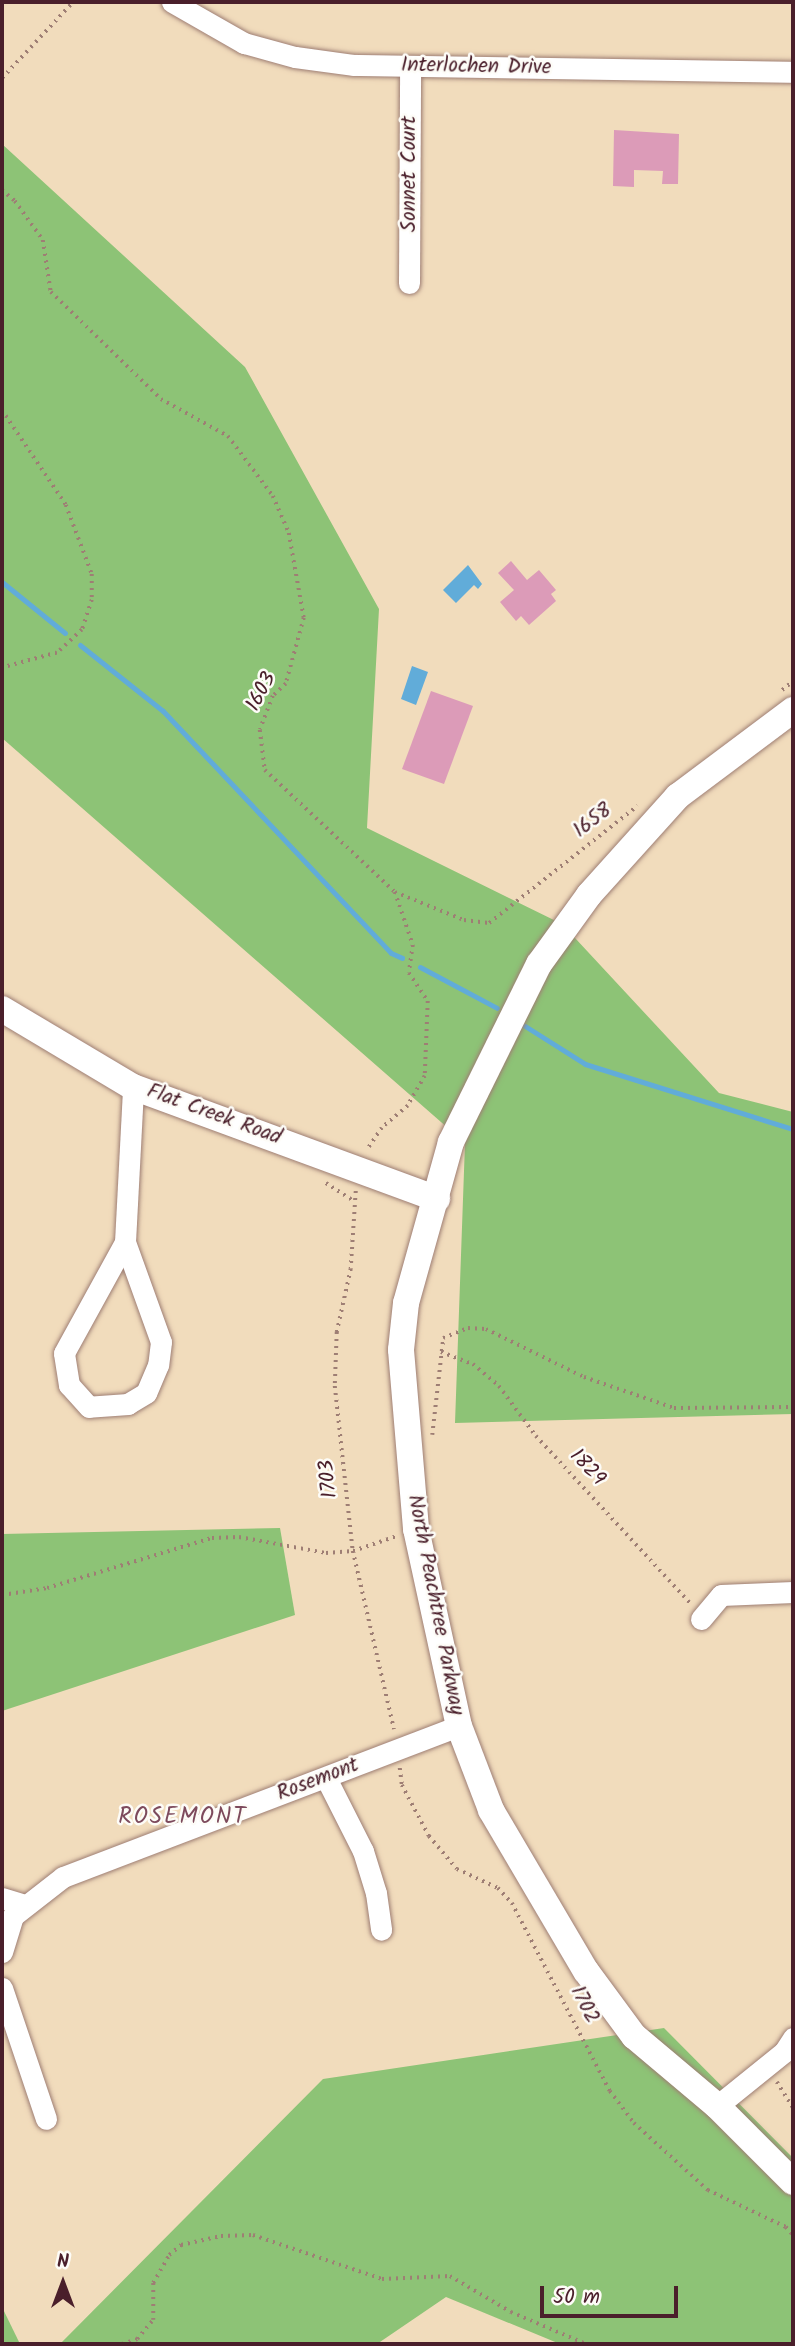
<!DOCTYPE html>
<style>
body{margin:0}
#map{position:relative;width:795px;height:2346px;overflow:hidden;background:#f1dcbc;font-family:Kalam,sans-serif}
div>[style]{position:absolute}
[style*='--x']{left:calc(var(--x)*1px);top:calc(var(--y)*1px);width:calc(var(--w)*1px);rotate:calc(var(--a)*1deg)}
.green>*{inset:0;background:#8dc376}
.water>*{inset:0;background:#61acd9}
.stream>*{height:5px;margin:-2.5px;padding:0 2.5px;transform-origin:2.5px;border-radius:2.5px;background:#61acd9}
.building>*{inset:0;background:#dc9bb8}
.path>*{height:3.5px;margin-top:-1.75px;transform-origin:0;background:repeating-linear-gradient(90deg,#9e7e74 0 2px,transparent 0 7px)}
.roads{filter:drop-shadow(0 0 2px #9e7e74) drop-shadow(0 0 2px #9e7e74)}
.minor>*{height:21px;margin:-10.5px;padding:0 10.5px;transform-origin:10.5px;border-radius:10.5px;background:#fff}
.tertiary>*{height:26px;margin:-13px;padding:0 13px;transform-origin:13px;border-radius:13px;background:#fff}
span{translate:-50% -50%;white-space:nowrap;text-align:center;line-height:1.15;-webkit-text-stroke:5px #fdfcf7;paint-order:stroke}
.street-label{font-size:21px;color:#4a1f2b}
.neighbourhood-label{font-size:23px;color:#7d4a5c;letter-spacing:2px}
.frame{position:absolute;inset:0;border:4px solid #4a1f2b;pointer-events:none}
.north{position:absolute;left:28px;top:2248px;width:70px;height:70px;-webkit-text-stroke:5px #fdfcf7;paint-order:stroke;rotate:0deg;font-size:19px;font-weight:700;line-height:28px;text-align:center;color:#4a1f2b}
.north::after{content:'';display:block;margin:auto;width:24px;height:32px;background:#4a1f2b;clip-path:polygon(50% 0,100% 100%,50% 72%,0 100%)}
.scale{position:absolute;left:540px;top:2286px;width:138px;height:32px;box-sizing:border-box;border:4px solid #4a1f2b;border-top:0;padding-left:9px;font-size:21px;line-height:24px;white-space:nowrap;color:#4a1f2b;-webkit-text-stroke:5px #fdfcf7;paint-order:stroke}
</style>
<div id="map">
<div class="green">
<div style="clip-path:polygon(2px 144px,245px 367px,379px 609px,367px 828px,562px 924px,719px 1093px,793px 1112px,793px 1414px,455px 1423px,465px 1143px,2px 738px)"></div>
<div style="clip-path:polygon(280px 1528px,295px 1615px,2px 1711px,2px 1534px)"></div>
<div style="clip-path:polygon(664px 2028px,793px 2158px,793px 2344px,560px 2344px,446px 2297px,377px 2344px,60px 2344px,323px 2079px)"></div>
<div style="clip-path:polygon(2px 2307px,20px 2344px,2px 2344px)"></div>
</div>
<div class="water">
<div style="clip-path:polygon(468px 565px,482px 584px,478px 589px,474px 585px,456px 603px,443px 590px)"></div>
<div style="clip-path:polygon(412px 666px,428px 672px,416px 705px,401px 699px)"></div>
</div>
<div class="stream">
<div style="--x:2;--y:582;--w:81;--a:39"></div>
<div style="--x:80;--y:645;--w:106;--a:38.5"></div>
<div style="--x:163;--y:711;--w:332;--a:46.7"></div>
<div style="--x:391;--y:953;--w:12;--a:24"></div>
<div style="--x:420;--y:967;--w:87;--a:28"></div>
<div style="--x:525;--y:1026;--w:71;--a:32.3"></div>
<div style="--x:585;--y:1064;--w:218;--a:17.4"></div>
</div>
<div class="building">
<div style="clip-path:polygon(614px 130px,679px 134px,678px 184px,662px 184px,663px 171px,634px 170px,634px 187px,613px 186px)"></div>
<div style="clip-path:polygon(511px 561px,527px 580px,539px 570px,556px 590px,551px 594px,556px 601px,529px 625px,521px 616px,516px 621px,500px 602px,514px 590px,498px 573px)"></div>
<div style="clip-path:polygon(431px 691px,473px 706px,444px 784px,402px 769px)"></div>
</div>
<div class="path">
<div style="--x:2;--y:78;--w:104;--a:-46.9"></div>
<div style="--x:2;--y:190;--w:17;--a:40"></div>
<div style="--x:15;--y:201;--w:48;--a:54.3"></div>
<div style="--x:43;--y:240;--w:53;--a:81.3"></div>
<div style="--x:51;--y:292;--w:153;--a:44.2"></div>
<div style="--x:161;--y:399;--w:77;--a:28.9"></div>
<div style="--x:228;--y:436;--w:75;--a:53.1"></div>
<div style="--x:273;--y:496;--w:40;--a:66.6"></div>
<div style="--x:289;--y:533;--w:86;--a:80"></div>
<div style="--x:304;--y:618;--w:68;--a:105.3"></div>
<div style="--x:286;--y:684;--w:18;--a:137"></div>
<div style="--x:273;--y:696;--w:36;--a:111"></div>
<div style="--x:260;--y:730;--w:40;--a:82.9"></div>
<div style="--x:265;--y:770;--w:178;--a:43.2"></div>
<div style="--x:395;--y:892;--w:56;--a:71.2"></div>
<div style="--x:413;--y:945;--w:28;--a:98"></div>
<div style="--x:409;--y:973;--w:34;--a:56"></div>
<div style="--x:428;--y:1001;--w:75;--a:92.3"></div>
<div style="--x:425;--y:1076;--w:34;--a:120"></div>
<div style="--x:408;--y:1106;--w:34;--a:140"></div>
<div style="--x:382;--y:1128;--w:27;--a:124"></div>
<div style="--x:2;--y:410;--w:115;--a:56"></div>
<div style="--x:66;--y:505;--w:74;--a:69.4"></div>
<div style="--x:92;--y:574;--w:26;--a:90"></div>
<div style="--x:92;--y:600;--w:32;--a:108"></div>
<div style="--x:82;--y:630;--w:34;--a:137"></div>
<div style="--x:57;--y:653;--w:57;--a:164.7"></div>
<div style="--x:782;--y:690;--w:14;--a:-39"></div>
<div style="--x:395;--y:892;--w:74;--a:22.1"></div>
<div style="--x:464;--y:920;--w:25;--a:7"></div>
<div style="--x:489;--y:923;--w:189;--a:-38.3"></div>
<div style="--x:326;--y:1183;--w:33;--a:33"></div>
<div style="--x:356;--y:1191;--w:78;--a:93.7"></div>
<div style="--x:351;--y:1269;--w:65;--a:102.5"></div>
<div style="--x:337;--y:1332;--w:54;--a:92.1"></div>
<div style="--x:335;--y:1386;--w:166;--a:83.8"></div>
<div style="--x:353;--y:1551;--w:183;--a:77"></div>
<div style="--x:441;--y:1352;--w:34;--a:21"></div>
<div style="--x:473;--y:1364;--w:34;--a:40"></div>
<div style="--x:499;--y:1386;--w:62;--a:53.5"></div>
<div style="--x:536;--y:1436;--w:227;--a:47.3"></div>
<div style="--x:432;--y:1435;--w:98;--a:-83.5"></div>
<div style="--x:443;--y:1338;--w:27;--a:-22"></div>
<div style="--x:468;--y:1328;--w:18;--a:3"></div>
<div style="--x:486;--y:1329;--w:109;--a:26.1"></div>
<div style="--x:584;--y:1377;--w:95;--a:19"></div>
<div style="--x:674;--y:1408;--w:119;--a:-0.5"></div>
<div style="--x:2;--y:1595;--w:46;--a:-8.8"></div>
<div style="--x:47;--y:1588;--w:172;--a:-16.9"></div>
<div style="--x:212;--y:1538;--w:27;--a:-2"></div>
<div style="--x:239;--y:1537;--w:88;--a:10.4"></div>
<div style="--x:326;--y:1553;--w:27;--a:-4"></div>
<div style="--x:353;--y:1551;--w:46;--a:-18.8"></div>
<div style="--x:400;--y:1768;--w:17;--a:83"></div>
<div style="--x:402;--y:1785;--w:58;--a:62.1"></div>
<div style="--x:429;--y:1836;--w:43;--a:49.7"></div>
<div style="--x:457;--y:1869;--w:45;--a:24.9"></div>
<div style="--x:498;--y:1888;--w:21;--a:47"></div>
<div style="--x:512;--y:1903;--w:212;--a:62.5"></div>
<div style="--x:610;--y:2091;--w:40;--a:53"></div>
<div style="--x:634;--y:2123;--w:100;--a:42.2"></div>
<div style="--x:708;--y:2190;--w:86;--a:25.4"></div>
<div style="--x:786;--y:2227;--w:11;--a:49"></div>
<div style="--x:777;--y:2082;--w:31;--a:58"></div>
<div style="--x:122;--y:2344;--w:16;--a:-18"></div>
<div style="--x:137;--y:2339;--w:25;--a:-50"></div>
<div style="--x:153;--y:2320;--w:37;--a:-90"></div>
<div style="--x:153;--y:2283;--w:32;--a:-60"></div>
<div style="--x:169;--y:2255;--w:16;--a:-40"></div>
<div style="--x:181;--y:2245;--w:41;--a:-12.7"></div>
<div style="--x:221;--y:2236;--w:32;--a:-2"></div>
<div style="--x:253;--y:2235;--w:136;--a:18.8"></div>
<div style="--x:382;--y:2279;--w:68;--a:-2.5"></div>
<div style="--x:450;--y:2276;--w:71;--a:30.5"></div>
<div style="--x:511;--y:2312;--w:82;--a:23.1"></div>
</div>
<div class="roads">
<div class="minor">
<div style="--x:172;--y:2;--w:83;--a:29.7"></div>
<div style="--x:244;--y:43;--w:53;--a:15.4"></div>
<div style="--x:295;--y:57;--w:60;--a:7.7"></div>
<div style="--x:354;--y:65;--w:439;--a:0.9"></div>
<div style="--x:409;--y:283;--w:217;--a:-89.7"></div>
<div style="--x:125;--y:1242;--w:106;--a:70.2"></div>
<div style="--x:161;--y:1342;--w:23;--a:97"></div>
<div style="--x:158;--y:1365;--w:30;--a:113"></div>
<div style="--x:146;--y:1393;--w:21;--a:149"></div>
<div style="--x:128;--y:1404;--w:39;--a:176"></div>
<div style="--x:89;--y:1407;--w:30;--a:-132"></div>
<div style="--x:69;--y:1385;--w:32;--a:-99"></div>
<div style="--x:64;--y:1353;--w:127;--a:-61.2"></div>
<div style="--x:125;--y:1242;--w:155;--a:-87"></div>
<div style="--x:701;--y:1619;--w:31;--a:-50"></div>
<div style="--x:721;--y:1595;--w:72;--a:-2.4"></div>
<div style="--x:326;--y:1778;--w:82;--a:63.1"></div>
<div style="--x:363;--y:1851;--w:44;--a:72.8"></div>
<div style="--x:376;--y:1893;--w:37;--a:82"></div>
<div style="--x:2;--y:1898;--w:24;--a:17"></div>
<div style="--x:2;--y:1952;--w:38;--a:-73"></div>
<div style="--x:13;--y:1916;--w:63;--a:-38"></div>
<div style="--x:63;--y:1877;--w:424;--a:-20.9"></div>
<div style="--x:2;--y:1988;--w:138;--a:71.4"></div>
<div style="--x:717;--y:2106;--w:86;--a:-38.9"></div>
<div style="--x:784;--y:2052;--w:17;--a:-57"></div>
</div>
<div class="tertiary">
<div style="--x:793;--y:710;--w:144;--a:143.2"></div>
<div style="--x:678;--y:796;--w:133;--a:132"></div>
<div style="--x:589;--y:895;--w:85;--a:125.9"></div>
<div style="--x:539;--y:964;--w:199;--a:116.3"></div>
<div style="--x:451;--y:1142;--w:167;--a:105.6"></div>
<div style="--x:406;--y:1303;--w:47;--a:96.1"></div>
<div style="--x:401;--y:1350;--w:180;--a:85.2"></div>
<div style="--x:416;--y:1529;--w:202;--a:77.7"></div>
<div style="--x:459;--y:1726;--w:90;--a:69.1"></div>
<div style="--x:491;--y:1810;--w:187;--a:59.5"></div>
<div style="--x:586;--y:1971;--w:81;--a:53.6"></div>
<div style="--x:634;--y:2036;--w:109;--a:40.1"></div>
<div style="--x:717;--y:2106;--w:107;--a:45"></div>
<div style="--x:2;--y:1009;--w:152;--a:30.8"></div>
<div style="--x:133;--y:1087;--w:324;--a:20.2"></div>
</div>
</div>
<div class="street-label">
<span style="left:476px;top:67px;rotate:1deg">Interlochen Drive</span>
<span style="left:410px;top:174px;rotate:-90deg">Sonnet Court</span>
<span style="left:262px;top:692px;rotate:-62deg">1603</span>
<span style="left:593px;top:821px;rotate:-38deg">1658</span>
<span style="left:214px;top:1115px;rotate:20deg">Flat Creek Road</span>
<span style="left:587px;top:1468px;rotate:47deg">1829</span>
<span style="left:329px;top:1479px;rotate:-96deg">1703</span>
<span style="left:435px;top:1605px;rotate:79deg">North Peachtree Parkway</span>
<span style="left:318px;top:1780px;rotate:-21deg">Rosemont</span>
<span style="left:584px;top:2005px;rotate:63deg">1702</span>
</div>
<div class="neighbourhood-label">
<span style="left:183px;top:1817px">ROSEMONT</span>
</div>
<div class="frame"></div>
<div class="north">N</div>
<div class="scale">50 m</div>
</div>
